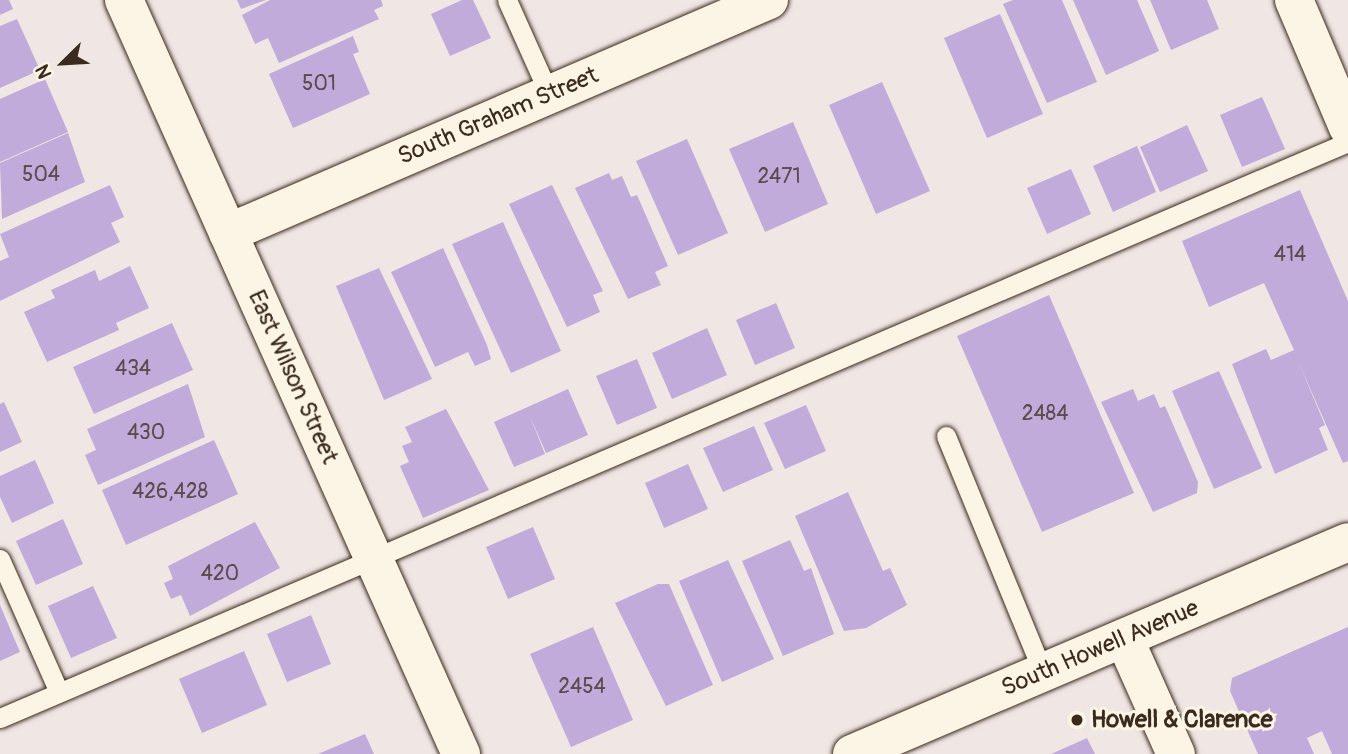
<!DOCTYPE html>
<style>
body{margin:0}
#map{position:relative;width:1348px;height:754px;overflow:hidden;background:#f0e6e3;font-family:Pangolin,sans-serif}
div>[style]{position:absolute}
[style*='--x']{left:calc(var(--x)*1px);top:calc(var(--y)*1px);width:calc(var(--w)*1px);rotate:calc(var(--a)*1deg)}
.building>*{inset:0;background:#c0abda}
.roads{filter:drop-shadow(0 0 2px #3b2a1e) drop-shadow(0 0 2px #3b2a1e)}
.lane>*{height:19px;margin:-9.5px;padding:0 9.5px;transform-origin:9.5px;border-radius:9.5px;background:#fcf5e5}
.street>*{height:38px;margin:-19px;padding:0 19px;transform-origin:19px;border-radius:19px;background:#fcf5e5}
.secondary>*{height:38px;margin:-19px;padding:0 19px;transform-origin:19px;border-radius:19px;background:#fcf5e5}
.dots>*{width:19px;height:19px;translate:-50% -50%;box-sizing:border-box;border:4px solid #fcf5e5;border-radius:50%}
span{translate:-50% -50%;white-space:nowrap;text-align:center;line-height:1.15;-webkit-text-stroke:6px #fcf5e5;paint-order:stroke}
.number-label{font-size:21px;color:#5c4a4d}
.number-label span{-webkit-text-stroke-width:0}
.street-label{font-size:24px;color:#3b2a1e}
.poi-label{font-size:24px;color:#3b2a1e;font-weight:700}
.left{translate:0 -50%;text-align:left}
.north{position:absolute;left:28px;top:28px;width:70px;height:70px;-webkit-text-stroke:5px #fcf5e5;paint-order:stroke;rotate:246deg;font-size:19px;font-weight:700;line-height:28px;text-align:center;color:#3b2a1e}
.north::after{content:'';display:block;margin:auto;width:24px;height:32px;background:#3b2a1e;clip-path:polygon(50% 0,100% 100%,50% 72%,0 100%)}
</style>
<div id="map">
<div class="building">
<div style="clip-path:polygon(0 0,9px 0,13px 9px,0 15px)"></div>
<div style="clip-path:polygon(237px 0,266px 0,241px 9px)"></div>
<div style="clip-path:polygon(270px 0,381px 0,383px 6px,374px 10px,379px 19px,279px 63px,268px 38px,255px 44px,242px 15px)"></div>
<div style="clip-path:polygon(462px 0,473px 0,491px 38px,450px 56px,431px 14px)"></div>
<div style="clip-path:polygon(1013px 0,1062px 0,1097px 82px,1047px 103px,1003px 4px)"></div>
<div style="clip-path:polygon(1073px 0,1137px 0,1159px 51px,1106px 75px)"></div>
<div style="clip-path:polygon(1150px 0,1207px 0,1219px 29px,1171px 50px)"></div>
<div style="clip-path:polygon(1000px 14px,1043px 114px,987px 138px,944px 38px)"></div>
<div style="clip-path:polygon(17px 19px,40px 70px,0 88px,0 26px)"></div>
<div style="clip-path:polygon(353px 36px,359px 52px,353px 54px,370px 94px,293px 128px,269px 74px)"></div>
<div style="clip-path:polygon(45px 79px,68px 132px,0 162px,0 99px)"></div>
<div style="clip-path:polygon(882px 82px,930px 191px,876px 214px,829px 105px)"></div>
<div style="clip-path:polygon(1262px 97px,1285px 149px,1242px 167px,1220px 115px)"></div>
<div style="clip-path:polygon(793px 122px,828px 204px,765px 232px,729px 149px)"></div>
<div style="clip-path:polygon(1187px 125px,1208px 171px,1160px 192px,1140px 147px)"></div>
<div style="clip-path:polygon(68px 133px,85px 182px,2px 219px,0 163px)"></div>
<div style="clip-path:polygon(687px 139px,728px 233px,678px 255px,636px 161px)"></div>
<div style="clip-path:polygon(1137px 146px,1156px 192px,1113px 212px,1093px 166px)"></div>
<div style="clip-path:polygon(1071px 169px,1091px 214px,1047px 234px,1027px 188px)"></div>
<div style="clip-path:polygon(609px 173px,612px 180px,622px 176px,631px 197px,637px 195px,668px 266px,655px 272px,661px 285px,628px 299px,575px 188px)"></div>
<div style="clip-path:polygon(110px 185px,124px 217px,111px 223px,120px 242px,0 301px,0 261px,9px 257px,0 234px)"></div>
<div style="clip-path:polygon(552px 185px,603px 291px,593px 295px,600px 312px,567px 327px,509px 204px)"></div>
<div style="clip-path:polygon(1300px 190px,1348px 301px,1348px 461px,1343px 463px,1298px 361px,1325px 425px,1319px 428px,1328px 450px,1275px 474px,1232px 364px,1266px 349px,1271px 360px,1294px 350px,1264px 283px,1209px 307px,1182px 241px)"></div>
<div style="clip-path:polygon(503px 222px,561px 351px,511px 373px,452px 244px)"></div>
<div style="clip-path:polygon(443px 248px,487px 345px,491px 359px,475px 366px,468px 352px,435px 367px,391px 272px)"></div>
<div style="clip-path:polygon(130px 266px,149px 308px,116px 323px,119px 330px,47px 362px,24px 312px,55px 298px,51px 290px,95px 270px,99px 281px)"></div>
<div style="clip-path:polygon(379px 268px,432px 379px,384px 400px,336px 286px)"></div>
<div style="clip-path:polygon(1049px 295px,1134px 493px,1042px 532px,957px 336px)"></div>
<div style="clip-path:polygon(776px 303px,795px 348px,755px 365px,736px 320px)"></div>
<div style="clip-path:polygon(172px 323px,193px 370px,94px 414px,73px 367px)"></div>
<div style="clip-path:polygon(707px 328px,727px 375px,672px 399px,652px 353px)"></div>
<div style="clip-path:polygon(637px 359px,657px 408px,617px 425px,596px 376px)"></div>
<div style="clip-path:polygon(1219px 371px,1262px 468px,1214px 489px,1172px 391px)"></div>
<div style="clip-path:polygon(188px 384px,205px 437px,98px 485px,85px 455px,96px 450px,87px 429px)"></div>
<div style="clip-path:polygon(568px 389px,588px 435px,546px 453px,529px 414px,545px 454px,514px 467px,494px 422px)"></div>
<div style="clip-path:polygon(1133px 389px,1138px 401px,1154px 394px,1160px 408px,1165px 406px,1198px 482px,1197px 493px,1153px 512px,1101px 402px)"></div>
<div style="clip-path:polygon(4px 402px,22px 442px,0 452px,0 404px)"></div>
<div style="clip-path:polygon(806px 405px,826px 451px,785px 469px,764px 423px)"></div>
<div style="clip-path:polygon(446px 409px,489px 490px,423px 518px,400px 466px,409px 462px,402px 446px,412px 442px,405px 427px)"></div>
<div style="clip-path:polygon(754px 426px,773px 470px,723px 492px,703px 448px)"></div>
<div style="clip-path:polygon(214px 440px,238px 494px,126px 545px,102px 490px)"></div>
<div style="clip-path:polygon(35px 460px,54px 503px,12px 523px,0 497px,0 476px)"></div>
<div style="clip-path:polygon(688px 464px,708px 509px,664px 528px,645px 483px)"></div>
<div style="clip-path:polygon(848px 492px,883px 571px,890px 568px,907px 605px,866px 628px,844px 631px,795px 516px)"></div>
<div style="clip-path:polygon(63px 519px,83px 564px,36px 585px,16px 541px)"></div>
<div style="clip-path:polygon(255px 522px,280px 568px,190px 616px,181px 595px,171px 599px,164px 583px,173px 579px,168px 566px)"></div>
<div style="clip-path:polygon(533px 527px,555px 579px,508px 599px,486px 547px)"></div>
<div style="clip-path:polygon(790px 540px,804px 571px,811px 568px,834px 634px,783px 656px,742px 561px)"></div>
<div style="clip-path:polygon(728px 560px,774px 659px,722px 682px,679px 581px)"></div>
<div style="clip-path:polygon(658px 584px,669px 584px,713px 685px,666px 706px,615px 603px)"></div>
<div style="clip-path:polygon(93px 586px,117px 638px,71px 658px,48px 606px)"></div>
<div style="clip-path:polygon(0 605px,20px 652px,0 661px)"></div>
<div style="clip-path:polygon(311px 615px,331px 664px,287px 682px,267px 634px)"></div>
<div style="clip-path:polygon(593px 627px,633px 720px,571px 747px,530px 654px)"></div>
<div style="clip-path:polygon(1348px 627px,1348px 754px,1332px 754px,1322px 731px,1307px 738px,1314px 754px,1258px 754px,1230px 691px,1232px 678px)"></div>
<div style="clip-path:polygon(244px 651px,267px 705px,202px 733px,179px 679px)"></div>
<div style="clip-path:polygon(365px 734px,374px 754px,318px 754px)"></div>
<div style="clip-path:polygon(1087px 738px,1095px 754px,1051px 754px)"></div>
</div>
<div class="roads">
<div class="lane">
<div style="--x:507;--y:0;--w:103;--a:65.9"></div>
<div style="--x:946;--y:436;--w:256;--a:67.7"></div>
<div style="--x:0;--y:559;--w:145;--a:66.1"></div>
<div style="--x:0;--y:718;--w:1466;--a:-23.14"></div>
</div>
<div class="street">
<div style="--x:124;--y:0;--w:826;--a:65.92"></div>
<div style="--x:1294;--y:0;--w:138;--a:67"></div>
<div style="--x:228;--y:233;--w:589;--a:-23.3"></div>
<div style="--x:1124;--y:638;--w:127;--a:65.9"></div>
</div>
<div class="secondary">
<div style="--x:852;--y:754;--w:539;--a:-23.14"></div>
</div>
</div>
<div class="dots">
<div style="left:1077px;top:720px;background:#3b2a1e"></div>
</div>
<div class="number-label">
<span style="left:319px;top:84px">501</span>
<span style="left:41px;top:175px">504</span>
<span style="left:779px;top:177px">2471</span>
<span style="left:1290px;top:255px">414</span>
<span style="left:133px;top:369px">434</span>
<span style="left:1045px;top:414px">2484</span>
<span style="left:146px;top:433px">430</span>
<span style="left:170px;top:492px">426,428</span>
<span style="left:220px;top:574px">420</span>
<span style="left:582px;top:687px">2454</span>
</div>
<div class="street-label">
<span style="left:498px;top:116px;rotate:-23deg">South Graham Street</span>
<span style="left:293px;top:377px;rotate:66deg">East Wilson Street</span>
<span style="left:1100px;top:648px;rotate:-23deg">South Howell Avenue</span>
</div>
<div class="poi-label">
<span class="left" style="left:1091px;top:720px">Howell &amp; Clarence</span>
</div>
<div class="north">N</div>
</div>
